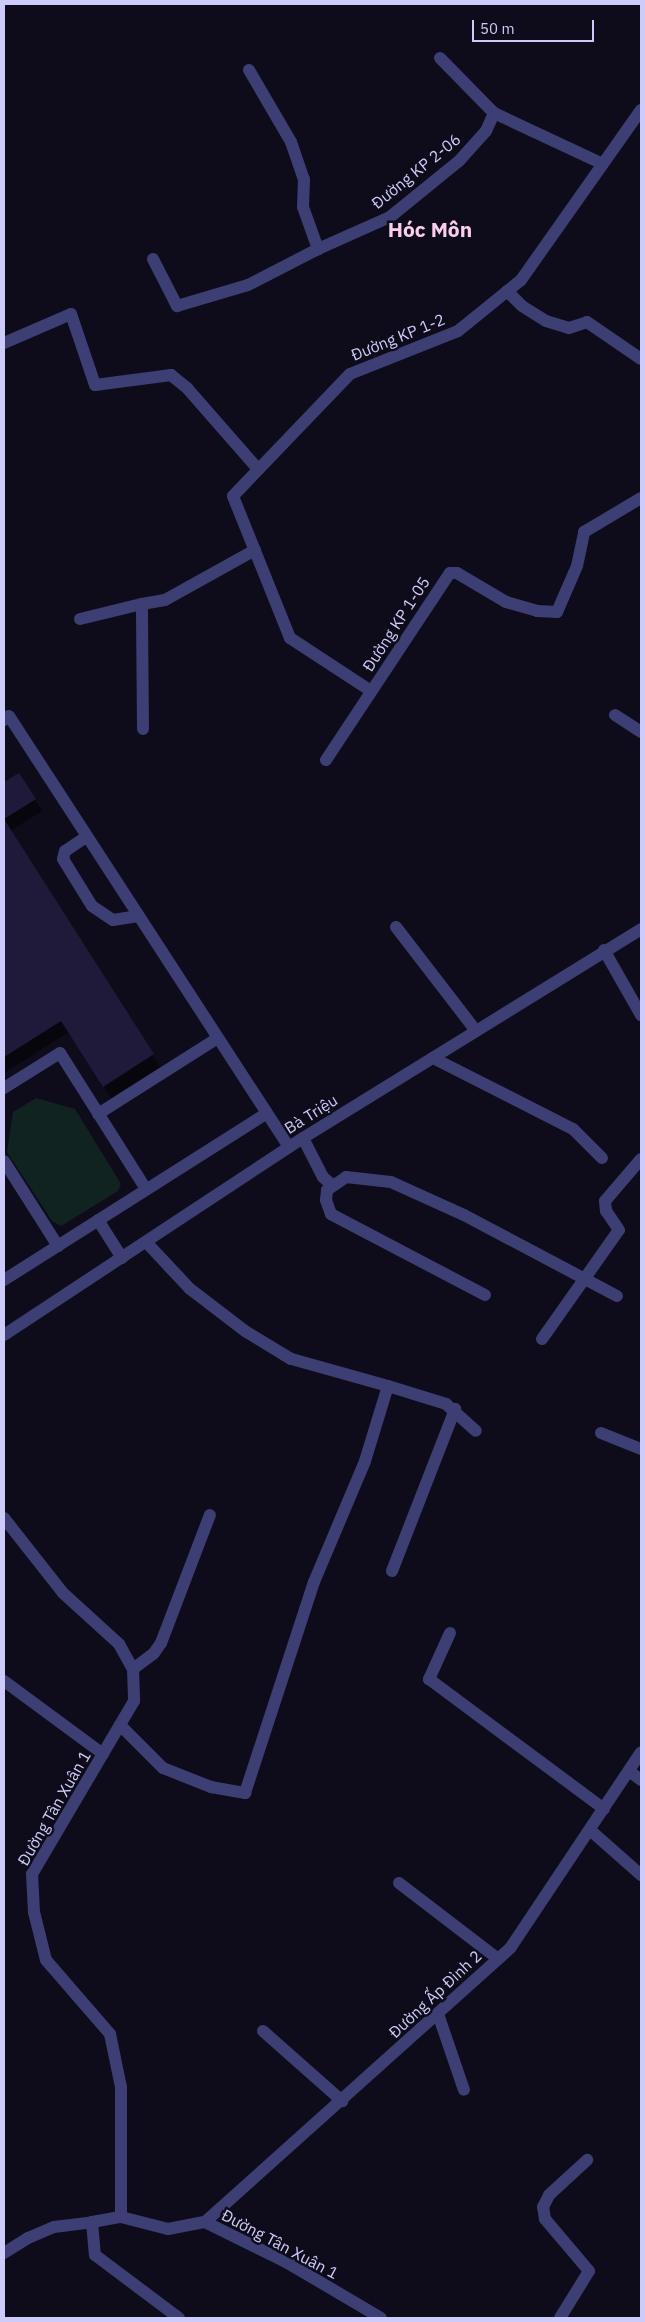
<!DOCTYPE html>
<meta charset="utf-8">
<style>
body{margin:0}
#map{position:relative;width:645px;height:2322px;overflow:hidden;background:#0e0c1a;font-family:"IBM Plex Sans",sans-serif}
div>[style]{position:absolute}
[style*='--x']{left:calc(var(--x)*1px);top:calc(var(--y)*1px);width:calc(var(--w)*1px);rotate:calc(var(--a)*1deg)}
.green>*{inset:0;background:#102321}
.shadow>*{inset:0;background:#0007}
.building>*{inset:0;background:#1f1a39}
.minor>*{height:12px;margin:-6px;padding:0 6px;transform-origin:6px;border-radius:6px;background:#3c3e74}
span{translate:-50% -50%;white-space:nowrap;text-align:center;line-height:1.15;-webkit-text-stroke:5px #0e0c1a;paint-order:stroke}
.street-label{font-size:16px;color:#cdcbfa}
.district-label{font-size:21px;color:#facdec;font-weight:700}
.frame{position:absolute;inset:0;border:5px solid #cdcbfa;pointer-events:none}
.scale{position:absolute;left:472px;top:20px;width:122px;height:22px;box-sizing:border-box;border:2px solid #cdcbfa;border-top:0;padding-left:6px;font-size:15px;line-height:18px;white-space:nowrap;color:#cdcbfa;-webkit-text-stroke:4px #0e0c1a;paint-order:stroke}
</style>
<div id="map">
<div class="green">
<div style="clip-path:polygon(36px 1098px,75px 1109px,121px 1184px,118px 1191px,61px 1226px,52px 1221px,7px 1152px,13px 1112px)"></div>
</div>
<div class="shadow">
<div style="clip-path:polygon(19px 774px,42px 811px,10px 831px,160px 1067px,111px 1098px,69px 1032px,4px 1073px,4px 784px)"></div>
</div>
<div class="building">
<div style="clip-path:polygon(19px 773px,36px 799px,4px 819px,154px 1054px,103px 1087px,61px 1021px,4px 1057px,4px 782px)"></div>
</div>
<div class="minor">
<div style="--x:440;--y:58;--w:77;--a:45.5"></div>
<div style="--x:494;--y:113;--w:120;--a:25.1"></div>
<div style="--x:249;--y:70;--w:83;--a:59.7"></div>
<div style="--x:291;--y:142;--w:39;--a:71"></div>
<div style="--x:304;--y:179;--w:28;--a:92"></div>
<div style="--x:303;--y:207;--w:45;--a:70.3"></div>
<div style="--x:153;--y:259;--w:53;--a:62.9"></div>
<div style="--x:177;--y:306;--w:74;--a:-16.5"></div>
<div style="--x:248;--y:285;--w:79;--a:-27.2"></div>
<div style="--x:318;--y:249;--w:79;--a:-24"></div>
<div style="--x:390;--y:217;--w:89;--a:-39.1"></div>
<div style="--x:459;--y:161;--w:40;--a:-48"></div>
<div style="--x:486;--y:131;--w:20;--a:-66"></div>
<div style="--x:507;--y:291;--w:21;--a:45"></div>
<div style="--x:522;--y:306;--w:28;--a:32"></div>
<div style="--x:546;--y:321;--w:24;--a:17"></div>
<div style="--x:569;--y:328;--w:19;--a:-18"></div>
<div style="--x:587;--y:322;--w:65;--a:34.4"></div>
<div style="--x:4;--y:343;--w:73;--a:-23.4"></div>
<div style="--x:71;--y:314;--w:75;--a:71.3"></div>
<div style="--x:95;--y:385;--w:77;--a:-7.5"></div>
<div style="--x:171;--y:375;--w:21;--a:39"></div>
<div style="--x:187;--y:388;--w:108;--a:48.8"></div>
<div style="--x:80;--y:619;--w:64;--a:-13.6"></div>
<div style="--x:371;--y:691;--w:97;--a:-146.8"></div>
<div style="--x:290;--y:638;--w:153;--a:-111.9"></div>
<div style="--x:233;--y:496;--w:169;--a:-46.2"></div>
<div style="--x:350;--y:374;--w:116;--a:-21.7"></div>
<div style="--x:458;--y:331;--w:81;--a:-39"></div>
<div style="--x:521;--y:280;--w:208;--a:-54.8"></div>
<div style="--x:615;--y:715;--w:31;--a:33"></div>
<div style="--x:4;--y:720;--w:6;--a:-39"></div>
<div style="--x:9;--y:716;--w:514;--a:56.99"></div>
<div style="--x:143;--y:729;--w:125;--a:-90.5"></div>
<div style="--x:142;--y:604;--w:23;--a:-10"></div>
<div style="--x:165;--y:600;--w:103;--a:-29.1"></div>
<div style="--x:326;--y:760;--w:224;--a:-56.5"></div>
<div style="--x:450;--y:573;--w:7;--a:0"></div>
<div style="--x:457;--y:573;--w:57;--a:30.6"></div>
<div style="--x:506;--y:602;--w:32;--a:16"></div>
<div style="--x:537;--y:611;--w:20;--a:3"></div>
<div style="--x:557;--y:612;--w:50;--a:-66.5"></div>
<div style="--x:577;--y:566;--w:35;--a:-78"></div>
<div style="--x:584;--y:532;--w:66;--a:-30.8"></div>
<div style="--x:86;--y:837;--w:25;--a:146"></div>
<div style="--x:65;--y:851;--w:8;--a:104"></div>
<div style="--x:63;--y:859;--w:55;--a:58.3"></div>
<div style="--x:92;--y:906;--w:25;--a:34"></div>
<div style="--x:113;--y:920;--w:24;--a:-9"></div>
<div style="--x:396;--y:927;--w:131;--a:52.4"></div>
<div style="--x:604;--y:950;--w:75;--a:60.4"></div>
<div style="--x:433;--y:1058;--w:157;--a:26.9"></div>
<div style="--x:573;--y:1129;--w:41;--a:45"></div>
<div style="--x:4;--y:1088;--w:66;--a:-32"></div>
<div style="--x:60;--y:1053;--w:161;--a:57.7"></div>
<div style="--x:98;--y:1114;--w:140;--a:-32.4"></div>
<div style="--x:303;--y:1138;--w:44;--a:62.9"></div>
<div style="--x:323;--y:1177;--w:12;--a:42"></div>
<div style="--x:4;--y:1161;--w:101;--a:57.6"></div>
<div style="--x:98;--y:1220;--w:45;--a:57.7"></div>
<div style="--x:4;--y:1280;--w:310;--a:-32.4"></div>
<div style="--x:485;--y:1295;--w:174;--a:-152.3"></div>
<div style="--x:331;--y:1214;--w:15;--a:-110"></div>
<div style="--x:326;--y:1200;--w:10;--a:-84"></div>
<div style="--x:327;--y:1190;--w:23;--a:-34"></div>
<div style="--x:346;--y:1177;--w:45;--a:6.3"></div>
<div style="--x:391;--y:1182;--w:80;--a:24.3"></div>
<div style="--x:464;--y:1215;--w:173;--a:27.9"></div>
<div style="--x:4;--y:1335;--w:358;--a:-33.4"></div>
<div style="--x:303;--y:1138;--w:397;--a:-31.7"></div>
<div style="--x:542;--y:1339;--w:133;--a:-54.8"></div>
<div style="--x:619;--y:1230;--w:23;--a:-124"></div>
<div style="--x:606;--y:1211;--w:10;--a:-96"></div>
<div style="--x:605;--y:1201;--w:55;--a:-49.4"></div>
<div style="--x:388;--y:1386;--w:61;--a:17.2"></div>
<div style="--x:446;--y:1404;--w:40;--a:42"></div>
<div style="--x:601;--y:1433;--w:43;--a:21.8"></div>
<div style="--x:4;--y:1518;--w:95;--a:51.8"></div>
<div style="--x:63;--y:1593;--w:76;--a:42.3"></div>
<div style="--x:119;--y:1644;--w:29;--a:61"></div>
<div style="--x:133;--y:1669;--w:32;--a:88"></div>
<div style="--x:134;--y:1701;--w:201;--a:120.5"></div>
<div style="--x:32;--y:1874;--w:38;--a:87"></div>
<div style="--x:34;--y:1912;--w:49;--a:76"></div>
<div style="--x:46;--y:1960;--w:98;--a:49.1"></div>
<div style="--x:110;--y:2034;--w:54;--a:78.3"></div>
<div style="--x:121;--y:2087;--w:130;--a:90"></div>
<div style="--x:392;--y:1571;--w:174;--a:-68.7"></div>
<div style="--x:450;--y:1633;--w:51;--a:114.5"></div>
<div style="--x:429;--y:1679;--w:218;--a:36.6"></div>
<div style="--x:133;--y:1669;--w:26;--a:-37"></div>
<div style="--x:154;--y:1653;--w:12;--a:-55"></div>
<div style="--x:161;--y:1643;--w:137;--a:-69.1"></div>
<div style="--x:4;--y:1681;--w:123;--a:36.4"></div>
<div style="--x:120;--y:1725;--w:61;--a:45"></div>
<div style="--x:163;--y:1768;--w:52;--a:21.6"></div>
<div style="--x:211;--y:1787;--w:35;--a:10"></div>
<div style="--x:245;--y:1793;--w:222;--a:-71.9"></div>
<div style="--x:314;--y:1582;--w:131;--a:-67.1"></div>
<div style="--x:365;--y:1461;--w:78;--a:-73"></div>
<div style="--x:388;--y:1386;--w:101;--a:-164.4"></div>
<div style="--x:291;--y:1359;--w:54;--a:-148.7"></div>
<div style="--x:245;--y:1331;--w:69;--a:-142.6"></div>
<div style="--x:190;--y:1289;--w:64;--a:-133.1"></div>
<div style="--x:629;--y:1771;--w:15;--a:37"></div>
<div style="--x:590;--y:1830;--w:68;--a:41.4"></div>
<div style="--x:399;--y:1883;--w:125;--a:37.5"></div>
<div style="--x:438;--y:2014;--w:80;--a:71.1"></div>
<div style="--x:263;--y:2031;--w:106;--a:41.5"></div>
<div style="--x:92;--y:2222;--w:33;--a:85"></div>
<div style="--x:95;--y:2255;--w:105;--a:36.9"></div>
<div style="--x:205;--y:2222;--w:411;--a:-41.9"></div>
<div style="--x:511;--y:1947;--w:234;--a:-56.3"></div>
<div style="--x:4;--y:2253;--w:28;--a:-32"></div>
<div style="--x:28;--y:2238;--w:28;--a:-23"></div>
<div style="--x:54;--y:2227;--w:38;--a:-7"></div>
<div style="--x:92;--y:2222;--w:29;--a:-10"></div>
<div style="--x:121;--y:2217;--w:49;--a:14.3"></div>
<div style="--x:168;--y:2229;--w:38;--a:-11"></div>
<div style="--x:205;--y:2222;--w:90;--a:26.3"></div>
<div style="--x:286;--y:2262;--w:110;--a:30.5"></div>
<div style="--x:560;--y:2318;--w:55;--a:-58.3"></div>
<div style="--x:589;--y:2271;--w:68;--a:-130.2"></div>
<div style="--x:545;--y:2219;--w:12;--a:-99"></div>
<div style="--x:543;--y:2207;--w:13;--a:-63"></div>
<div style="--x:549;--y:2195;--w:52;--a:-42.6"></div>
</div>
<div class="street-label">
<span style="left:416px;top:171px;rotate:-39deg">Đường KP 2-06</span>
<span style="left:398px;top:337px;rotate:-22deg">Đường KP 1-2</span>
<span style="left:396px;top:624px;rotate:-57deg">Đường KP 1-05</span>
<span style="left:311px;top:1114px;rotate:-32deg">Bà Triệu</span>
<span style="left:54px;top:1808px;rotate:-60deg">Đường Tân Xuân 1</span>
<span style="left:435px;top:1994px;rotate:-43deg">Đường Ấp Đình 2</span>
<span style="left:280px;top:2244px;rotate:28deg">Đường Tân Xuân 1</span>
</div>
<div class="district-label">
<span style="left:430px;top:229px">Hóc Môn</span>
</div>
<div class="frame"></div>
<div class="scale">50 m</div>
</div>
